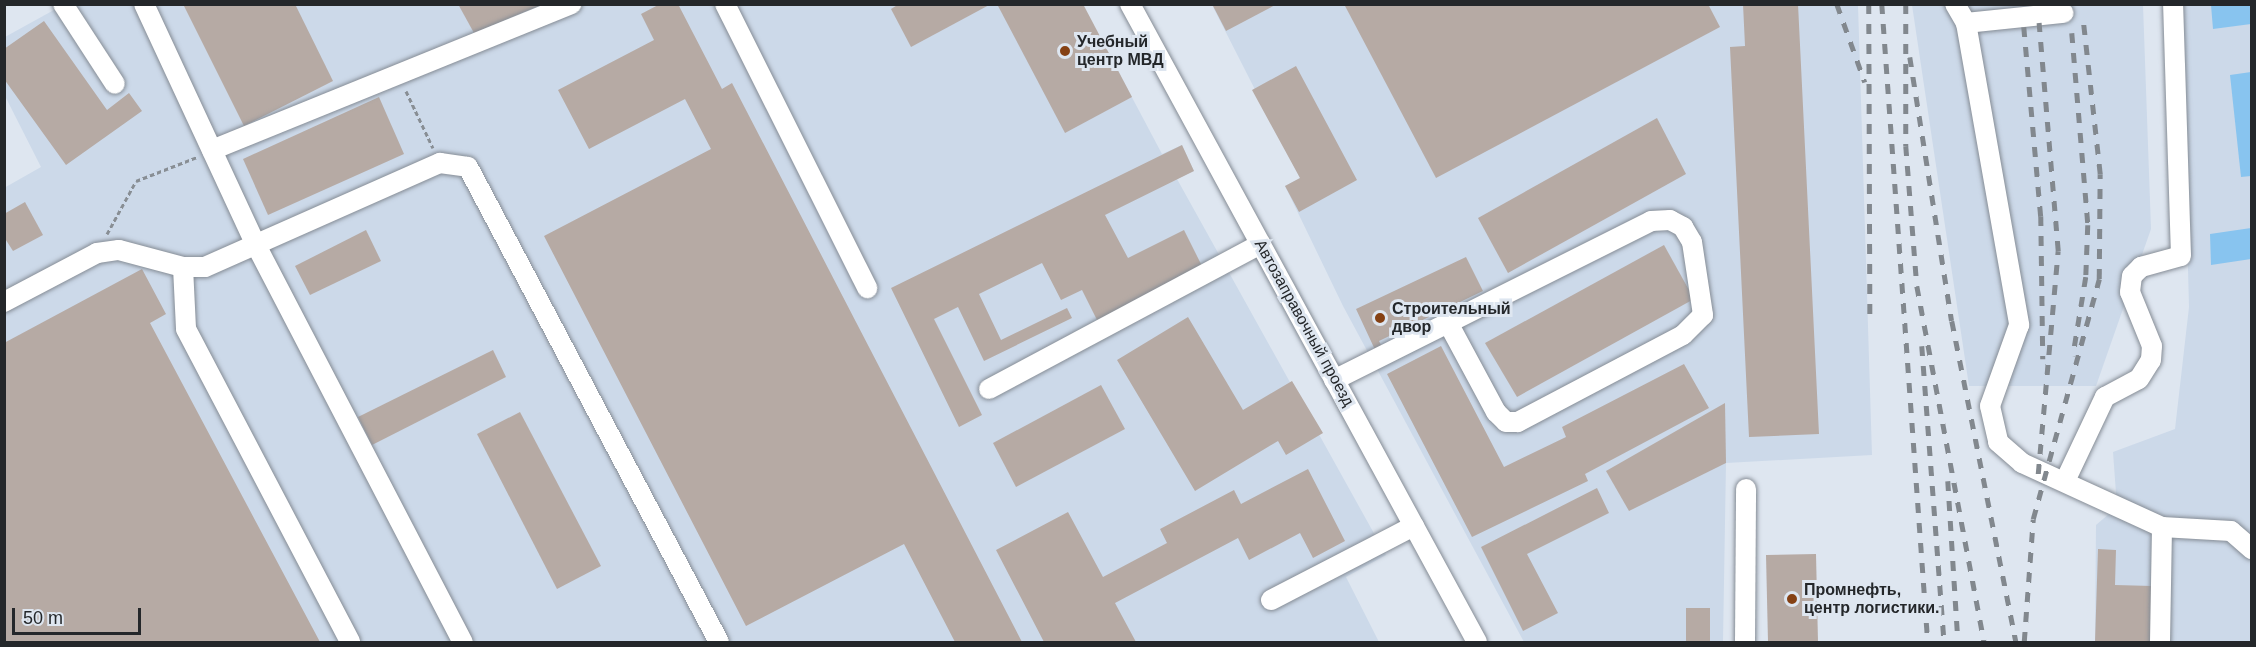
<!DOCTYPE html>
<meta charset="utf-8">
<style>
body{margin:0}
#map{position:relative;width:2256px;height:647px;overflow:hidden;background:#dee6f0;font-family:Helvetica,sans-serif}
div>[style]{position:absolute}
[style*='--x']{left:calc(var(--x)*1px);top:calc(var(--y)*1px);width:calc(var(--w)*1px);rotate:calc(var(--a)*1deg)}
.built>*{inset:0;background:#ccd9e9}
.water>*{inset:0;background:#88c4ef}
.building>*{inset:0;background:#b6aaa4}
.path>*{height:3px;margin-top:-1.5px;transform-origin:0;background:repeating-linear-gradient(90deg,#888e94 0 4.5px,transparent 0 7.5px)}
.roads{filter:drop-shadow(0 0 2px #858c95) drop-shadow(0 0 2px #858c95)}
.minor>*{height:20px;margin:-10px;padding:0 10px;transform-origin:10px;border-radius:10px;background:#fff}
.rail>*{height:4.5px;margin-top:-2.25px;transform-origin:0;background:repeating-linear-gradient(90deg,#82888e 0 10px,transparent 0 20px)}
.dots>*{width:16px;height:16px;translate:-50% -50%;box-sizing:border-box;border:3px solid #dee6f0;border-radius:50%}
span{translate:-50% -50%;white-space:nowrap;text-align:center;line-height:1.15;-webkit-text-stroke:6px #dee6f0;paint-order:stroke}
.poi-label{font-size:16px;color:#24272a;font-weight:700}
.left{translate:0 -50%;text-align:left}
.street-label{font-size:16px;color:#24272a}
.frame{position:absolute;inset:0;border:6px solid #24272a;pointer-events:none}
.scale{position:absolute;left:12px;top:608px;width:129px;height:27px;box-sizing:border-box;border:3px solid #24272a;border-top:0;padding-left:8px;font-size:18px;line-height:21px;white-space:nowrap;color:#24272a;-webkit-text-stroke:4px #dee6f0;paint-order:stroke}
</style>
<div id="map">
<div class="built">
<div style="clip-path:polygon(63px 5px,1083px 5px,1162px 154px,1182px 145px,1194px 171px,1177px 179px,1386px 555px,1346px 577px,1379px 642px,5px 642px,4px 188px,41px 167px,5px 96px,5px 37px)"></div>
<div style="clip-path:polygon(1212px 5px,1858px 5px,1872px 455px,1726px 463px,1723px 642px,1524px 642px,1343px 306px,1285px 186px,1300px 178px)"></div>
<div style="clip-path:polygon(1912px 5px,2143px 5px,2151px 229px,2096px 386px,1969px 386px)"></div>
<div style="clip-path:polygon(2181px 5px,2251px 5px,2251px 642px,2095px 642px,2096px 525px,2117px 507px,2113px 452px,2175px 429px,2189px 307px)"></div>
</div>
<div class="water">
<div style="clip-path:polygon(2211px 5px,2251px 5px,2251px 24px,2213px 29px)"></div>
<div style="clip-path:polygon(2251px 72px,2251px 176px,2241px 177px,2230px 75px)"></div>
<div style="clip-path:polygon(2251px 228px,2251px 259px,2211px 265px,2210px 234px)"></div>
</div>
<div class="building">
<div style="clip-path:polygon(183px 4px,295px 4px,333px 81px,244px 126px)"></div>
<div style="clip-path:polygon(458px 4px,541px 4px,541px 5px,474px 33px)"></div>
<div style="clip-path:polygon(660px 4px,678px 4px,722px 89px,732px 83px,1022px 642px,955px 642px,904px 544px,746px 626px,544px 236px,711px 149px,685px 99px,589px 149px,558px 90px,654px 40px,641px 14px)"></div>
<div style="clip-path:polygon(899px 4px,991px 4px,911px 47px,891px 9px)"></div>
<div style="clip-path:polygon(997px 4px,1083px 4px,1132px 97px,1065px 133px)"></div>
<div style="clip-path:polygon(1212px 4px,1277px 4px,1226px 31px)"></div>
<div style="clip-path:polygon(1344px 4px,1708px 4px,1720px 27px,1436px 178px)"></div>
<div style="clip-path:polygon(1743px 4px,1798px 4px,1819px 434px,1749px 437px,1730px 47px,1745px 46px)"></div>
<div style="clip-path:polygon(44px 21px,107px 110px,129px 93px,142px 111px,66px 165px,4px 79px,4px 49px)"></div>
<div style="clip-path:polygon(1296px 66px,1357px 180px,1299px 212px,1285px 186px,1300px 178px,1252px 90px)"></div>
<div style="clip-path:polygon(379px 97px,404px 154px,268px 215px,243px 159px)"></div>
<div style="clip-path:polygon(1657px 118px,1686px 174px,1508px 273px,1478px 218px)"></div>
<div style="clip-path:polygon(1182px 145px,1194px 171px,1105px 215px,1128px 258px,1184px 230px,1203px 268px,1097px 320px,1082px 290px,1061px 300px,1042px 263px,979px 294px,1001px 340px,1067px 308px,1072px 318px,984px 361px,958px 307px,934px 319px,982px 415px,959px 427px,891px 288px)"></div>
<div style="clip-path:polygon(25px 202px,43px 235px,13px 251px,4px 237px,4px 214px)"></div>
<div style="clip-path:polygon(366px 230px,381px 261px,310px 295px,295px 266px)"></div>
<div style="clip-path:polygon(1664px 245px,1694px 299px,1517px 397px,1485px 343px)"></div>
<div style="clip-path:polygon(1466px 257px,1483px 291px,1379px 341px,1384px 351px,1377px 354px,1356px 309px)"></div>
<div style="clip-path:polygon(142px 269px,166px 314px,150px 323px,320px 642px,4px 642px,4px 343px)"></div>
<div style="clip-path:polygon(1188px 317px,1243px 410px,1292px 381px,1323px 433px,1286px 455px,1278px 441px,1195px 491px,1117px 360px)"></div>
<div style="clip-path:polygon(1441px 346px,1504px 467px,1566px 437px,1562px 427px,1684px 364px,1709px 408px,1585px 474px,1588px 481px,1472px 537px,1387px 374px)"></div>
<div style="clip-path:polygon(493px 350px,506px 377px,372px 445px,358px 417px)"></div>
<div style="clip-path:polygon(1101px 385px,1125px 429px,1016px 487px,993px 443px)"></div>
<div style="clip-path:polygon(1725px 403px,1726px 463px,1629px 511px,1606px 471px)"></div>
<div style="clip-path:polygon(520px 412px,601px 566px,557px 589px,477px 434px)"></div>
<div style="clip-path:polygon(1308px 469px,1345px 541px,1313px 558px,1300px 533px,1249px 560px,1238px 538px,1115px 603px,1136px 642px,1044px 642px,996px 550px,1068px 512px,1103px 577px,1167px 543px,1160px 529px,1234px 490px,1241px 504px)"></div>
<div style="clip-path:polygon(1597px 488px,1609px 513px,1527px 554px,1558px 613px,1523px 631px,1481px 547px)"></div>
<div style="clip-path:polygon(2098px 549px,2116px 550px,2115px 585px,2152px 586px,2152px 642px,2095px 642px)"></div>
<div style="clip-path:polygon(1816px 554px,1818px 642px,1768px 642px,1766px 555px)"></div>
<div style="clip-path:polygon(1686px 608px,1710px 608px,1710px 642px,1686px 642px)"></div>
</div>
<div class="path">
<div style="--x:406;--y:91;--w:63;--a:64.7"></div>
<div style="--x:107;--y:234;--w:60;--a:-61.3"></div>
<div style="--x:136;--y:181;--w:66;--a:-21.5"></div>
</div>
<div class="roads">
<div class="minor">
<div style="--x:63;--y:4;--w:95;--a:57"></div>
<div style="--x:144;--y:4;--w:266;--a:65.1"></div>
<div style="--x:256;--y:245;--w:448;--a:62.5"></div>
<div style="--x:725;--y:4;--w:318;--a:63.4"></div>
<div style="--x:1130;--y:4;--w:726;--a:61.46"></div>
<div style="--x:1955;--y:4;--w:22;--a:60"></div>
<div style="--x:1966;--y:23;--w:307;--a:80"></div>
<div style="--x:2019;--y:325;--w:86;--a:109.7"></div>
<div style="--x:1990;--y:406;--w:37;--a:77"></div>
<div style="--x:1998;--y:442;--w:32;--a:41"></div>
<div style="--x:2022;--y:463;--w:154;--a:24.6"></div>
<div style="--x:1966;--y:23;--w:98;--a:-5.9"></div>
<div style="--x:212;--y:150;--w:388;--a:-22.1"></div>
<div style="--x:183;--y:267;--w:62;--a:87.2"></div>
<div style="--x:186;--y:329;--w:353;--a:62.3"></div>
<div style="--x:4;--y:302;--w:105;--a:-27.8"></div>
<div style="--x:97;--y:253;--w:22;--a:-8"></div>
<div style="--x:119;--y:250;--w:66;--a:14.9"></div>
<div style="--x:183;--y:267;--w:22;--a:0"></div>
<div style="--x:205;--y:267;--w:257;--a:-23.9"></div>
<div style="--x:440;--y:163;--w:28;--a:8"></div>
<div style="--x:468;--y:167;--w:537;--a:62.15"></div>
<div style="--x:1334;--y:380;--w:355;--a:-26.6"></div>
<div style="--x:1651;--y:221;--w:19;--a:-3"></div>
<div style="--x:1670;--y:220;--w:15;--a:28"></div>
<div style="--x:1683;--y:227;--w:17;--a:59"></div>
<div style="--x:1692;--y:242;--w:74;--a:81.4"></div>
<div style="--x:1703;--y:315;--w:28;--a:135"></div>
<div style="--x:1683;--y:335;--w:187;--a:152.2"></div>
<div style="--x:1518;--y:422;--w:12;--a:180"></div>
<div style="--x:1506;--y:422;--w:14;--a:-135"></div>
<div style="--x:1496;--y:412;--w:101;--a:-118.3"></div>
<div style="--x:989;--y:389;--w:308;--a:-28.1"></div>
<div style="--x:2066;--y:479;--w:91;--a:-64.6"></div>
<div style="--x:2105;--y:397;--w:38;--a:-28"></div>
<div style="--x:2139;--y:379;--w:22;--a:-58"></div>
<div style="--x:2151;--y:360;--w:14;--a:-86"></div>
<div style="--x:2152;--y:346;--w:58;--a:-112.2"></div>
<div style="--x:2130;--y:292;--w:16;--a:-83"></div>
<div style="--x:2132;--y:276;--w:13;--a:-45"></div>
<div style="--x:2141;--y:267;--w:41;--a:-15.4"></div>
<div style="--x:2181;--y:256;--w:252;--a:-91.8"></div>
<div style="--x:1271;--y:600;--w:161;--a:-27.4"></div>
<div style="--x:1745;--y:642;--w:153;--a:-89.6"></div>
<div style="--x:2160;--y:642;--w:115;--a:-89"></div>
<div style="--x:2162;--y:527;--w:69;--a:3.3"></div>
<div style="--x:2231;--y:531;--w:28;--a:41"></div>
</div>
</div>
<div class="rail">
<div style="--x:1837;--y:4;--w:83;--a:70.3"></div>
<div style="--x:1869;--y:4;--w:318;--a:89.8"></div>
<div style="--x:1882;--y:4;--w:640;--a:85.88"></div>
<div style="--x:1906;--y:4;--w:142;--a:90"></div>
<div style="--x:1906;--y:146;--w:140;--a:85.5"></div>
<div style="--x:1917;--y:286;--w:362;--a:79.3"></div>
<div style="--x:2024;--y:27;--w:190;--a:84.9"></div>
<div style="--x:2041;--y:216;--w:143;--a:89.2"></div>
<div style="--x:2072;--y:33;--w:193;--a:85.2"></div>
<div style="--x:2088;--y:225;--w:52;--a:92.2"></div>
<div style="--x:2086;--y:277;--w:80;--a:99.3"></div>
<div style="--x:1910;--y:57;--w:267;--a:81"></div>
<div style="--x:1952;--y:321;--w:327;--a:78.7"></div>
<div style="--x:1922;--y:346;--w:297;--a:85.7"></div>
<div style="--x:2038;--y:474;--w:224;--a:-84.9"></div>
<div style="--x:2058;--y:251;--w:229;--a:-94.8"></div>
<div style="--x:1948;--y:481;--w:161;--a:86.4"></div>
<div style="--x:2024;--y:642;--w:123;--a:-85.8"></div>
<div style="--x:2033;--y:519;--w:249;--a:-74.6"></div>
<div style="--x:2099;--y:279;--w:105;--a:-89.5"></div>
<div style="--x:2100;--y:174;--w:155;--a:-96.3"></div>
</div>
<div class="dots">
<div style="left:1065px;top:51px;background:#854114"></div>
<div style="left:1380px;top:318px;background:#854114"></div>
<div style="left:1792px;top:599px;background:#854114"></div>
</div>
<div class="poi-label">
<span class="left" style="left:1077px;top:51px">Учебный<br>центр МВД</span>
<span class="left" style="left:1392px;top:318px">Строительный<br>двор</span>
<span class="left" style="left:1804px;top:599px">Промнефть,<br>центр логистики.</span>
</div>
<div class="street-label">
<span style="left:1304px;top:323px;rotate:61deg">Автозаправочный проезд</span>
</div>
<div class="frame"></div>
<div class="scale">50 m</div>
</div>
